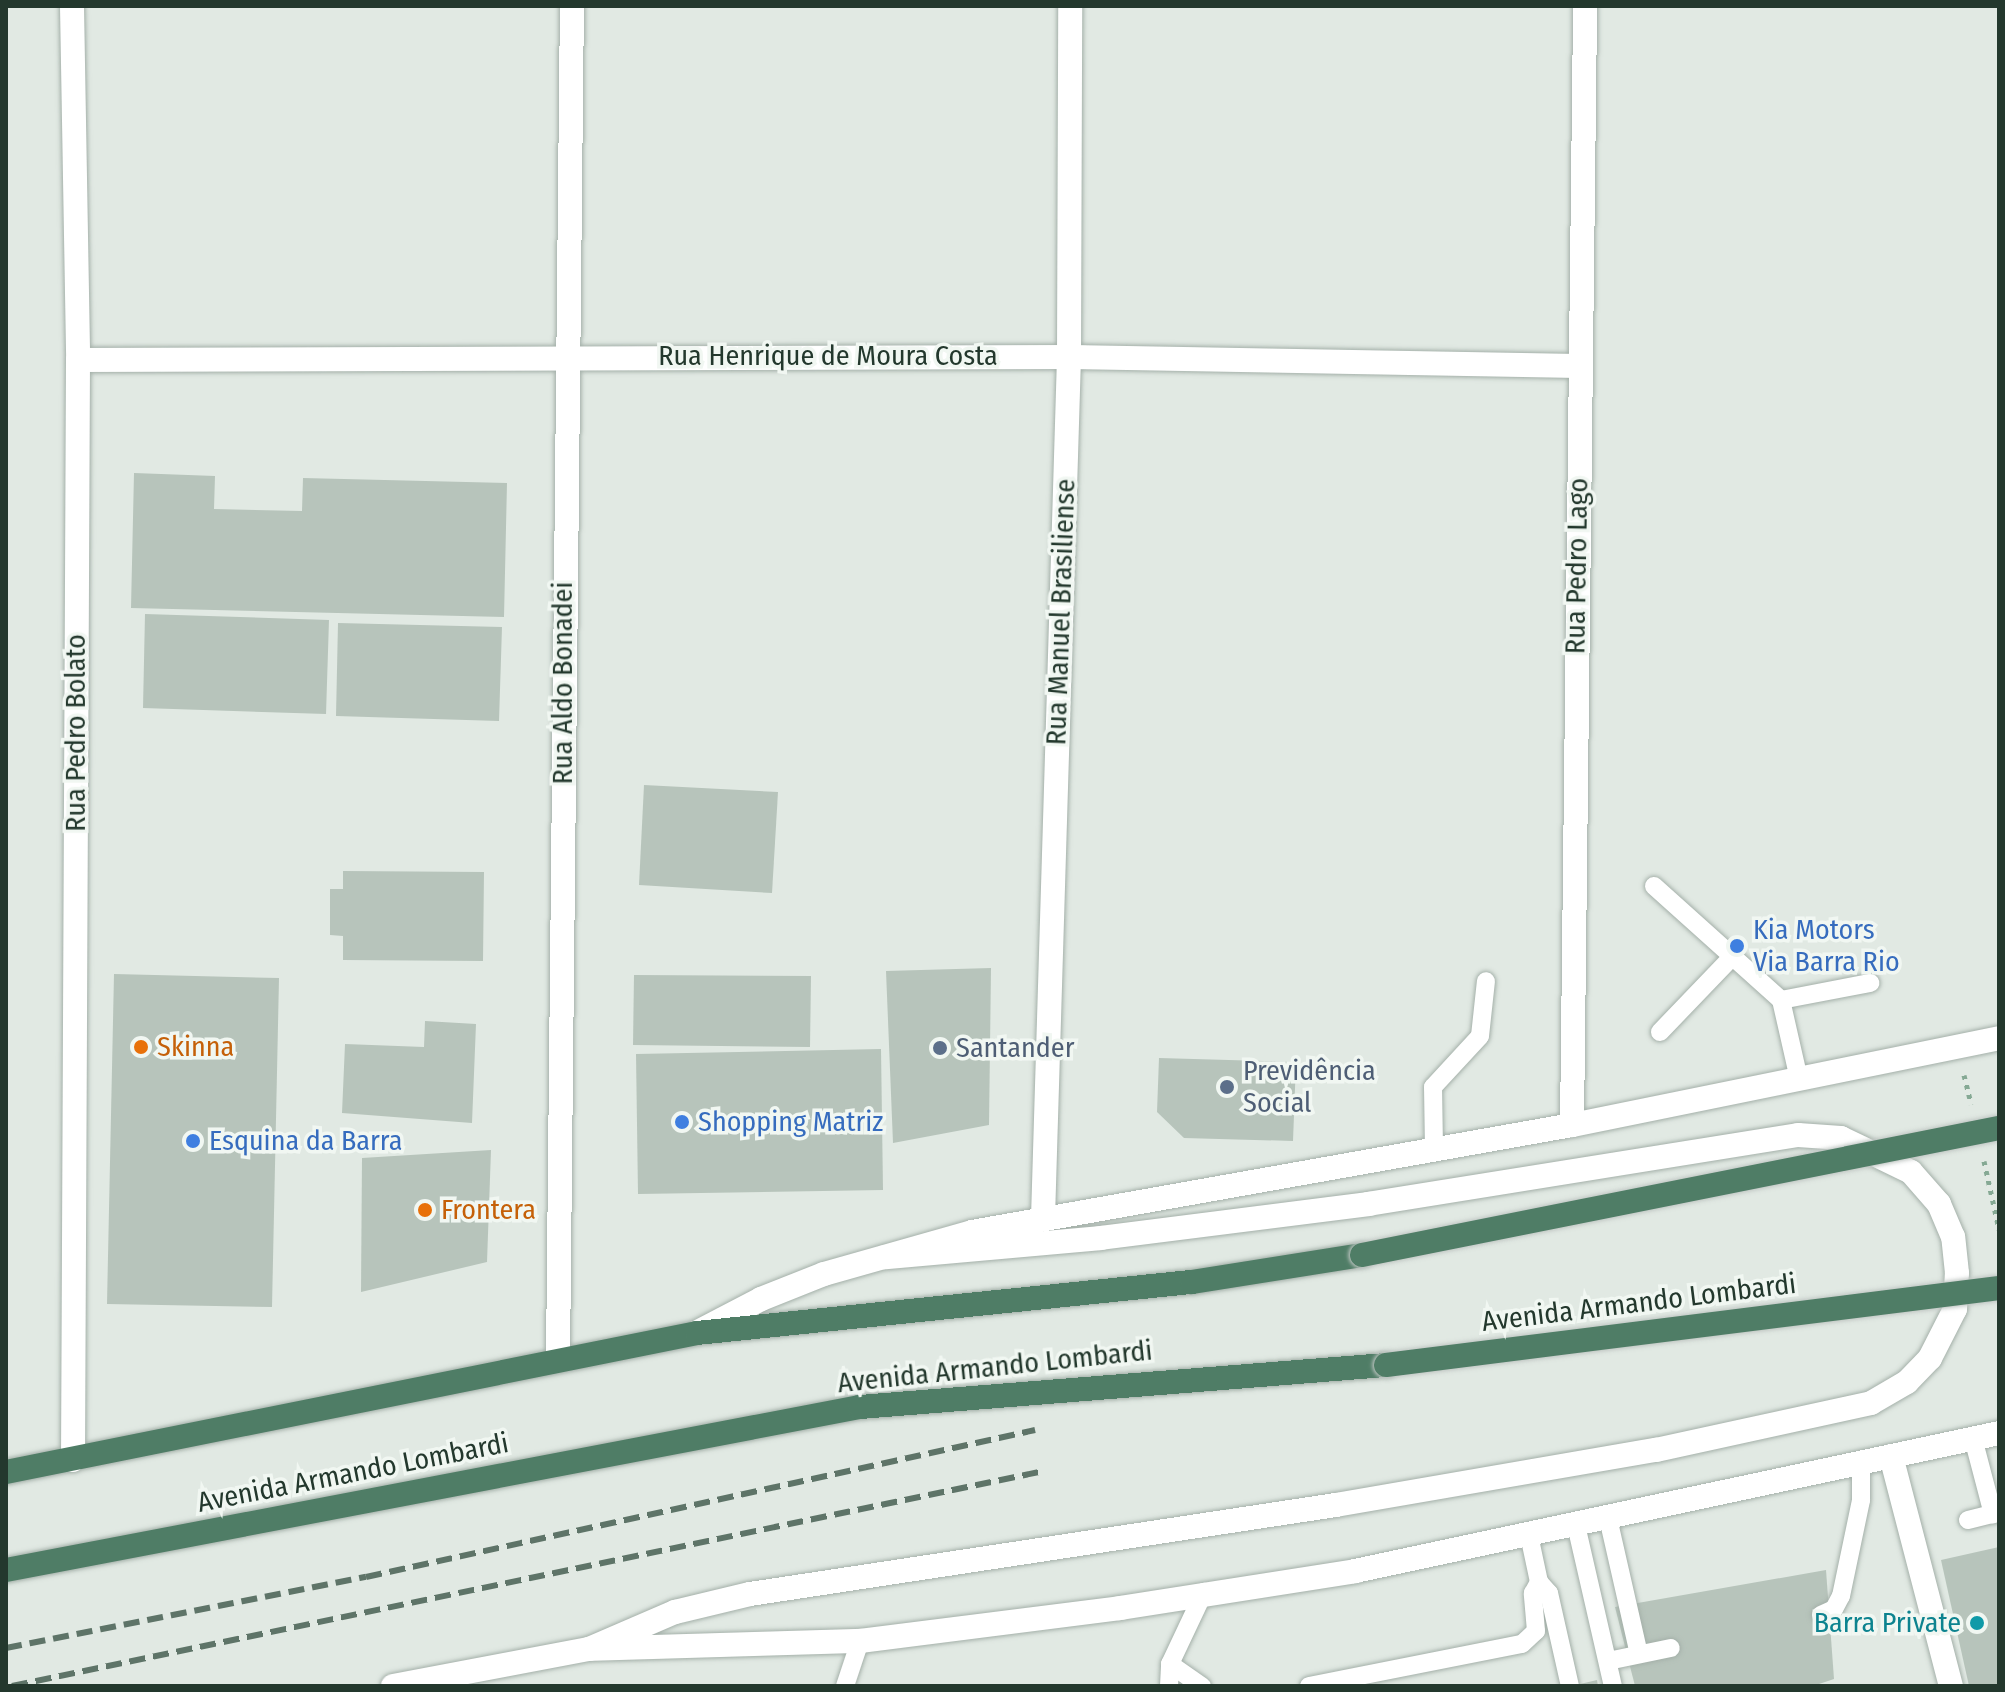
<!DOCTYPE html>
<meta charset="utf-8">
<style>
body{margin:0}
#map{position:relative;width:2005px;height:1692px;overflow:hidden;background:#e1e9e3;font-family:"Fira Sans Condensed",sans-serif}
div>[style]{position:absolute}
[style*='--x']{left:calc(var(--x)*1px);top:calc(var(--y)*1px);width:calc(var(--w)*1px);rotate:calc(var(--a)*1deg)}
.building>*{inset:0;background:#b7c4bb}
.path>*{height:5px;margin-top:-2.5px;transform-origin:0;background:repeating-linear-gradient(90deg,#85a994 0 4px,transparent 0 10px)}
.roads{filter:drop-shadow(0 0 2px #a4b0a9) drop-shadow(0 0 2px #a4b0a9)}
.service>*{height:18px;margin:-9px;padding:0 9px;transform-origin:9px;border-radius:9px;background:#fff}
.minor>*{height:24px;margin:-12px;padding:0 12px;transform-origin:12px;border-radius:12px;background:#fff}
.secondary>*{height:24px;margin:-12px;padding:0 12px;transform-origin:12px;border-radius:12px;background:#fff}
.trunk>*{height:24px;margin:-12px;padding:0 12px;transform-origin:12px;border-radius:12px;background:#4f7d66}
.rail>*{height:6px;margin-top:-3px;transform-origin:0;background:repeating-linear-gradient(90deg,#5e7468 0 16px,transparent 0 24px)}
.bridges{filter:drop-shadow(0 0 2px #c1c7c4) drop-shadow(0 0 2px #c1c7c4)}
.trunk-bridge>*{height:24px;margin:-12px;padding:0 12px;transform-origin:12px;border-radius:12px;background:#4f7d66}
.dots>*{width:22px;height:22px;translate:-50% -50%;box-sizing:border-box;border:4px solid #f1f7f2;border-radius:50%}
span{translate:-50% -50%;white-space:nowrap;text-align:center;line-height:1.15;-webkit-text-stroke:7px #f1f7f2;paint-order:stroke}
.street-label{font-size:28px;color:#23382d}
.shop-label{font-size:28px;color:#366cbe}
.left{translate:0 -50%;text-align:left}
.food-label{font-size:28px;color:#c56008}
.service-label{font-size:28px;color:#4e5e75}
.culture-label{font-size:28px;color:#0d838f}
.right{translate:-100% -50%;text-align:right}
.frame{position:absolute;inset:0;border:8px solid #23382d;pointer-events:none}
</style>
<div id="map">
<div class="building">
<div style="clip-path:polygon(134px 473px,215px 476px,214px 509px,302px 511px,303px 478px,507px 483px,504px 617px,131px 608px)"></div>
<div style="clip-path:polygon(145px 614px,329px 620px,326px 714px,143px 708px)"></div>
<div style="clip-path:polygon(338px 623px,502px 627px,499px 721px,336px 716px)"></div>
<div style="clip-path:polygon(644px 785px,778px 792px,772px 893px,639px 885px)"></div>
<div style="clip-path:polygon(343px 871px,484px 872px,483px 961px,343px 960px,343px 936px,330px 935px,330px 889px,343px 889px)"></div>
<div style="clip-path:polygon(991px 968px,989px 1125px,893px 1143px,886px 971px)"></div>
<div style="clip-path:polygon(114px 974px,279px 978px,272px 1307px,107px 1304px)"></div>
<div style="clip-path:polygon(634px 975px,811px 976px,810px 1047px,633px 1045px)"></div>
<div style="clip-path:polygon(425px 1021px,476px 1024px,472px 1123px,342px 1113px,345px 1044px,424px 1047px)"></div>
<div style="clip-path:polygon(881px 1049px,883px 1190px,638px 1194px,636px 1054px)"></div>
<div style="clip-path:polygon(1159px 1058px,1296px 1062px,1293px 1141px,1184px 1138px,1157px 1112px)"></div>
<div style="clip-path:polygon(491px 1150px,487px 1262px,361px 1292px,362px 1158px)"></div>
<div style="clip-path:polygon(1999px 1547px,1999px 1686px,1969px 1686px,1941px 1560px)"></div>
<div style="clip-path:polygon(1826px 1570px,1834px 1679px,1813px 1686px,1635px 1686px,1615px 1607px)"></div>
<div style="clip-path:polygon(1597px 1680px,1598px 1686px,1576px 1686px,1576px 1685px)"></div>
</div>
<div class="path">
<div style="--x:1964;--y:1075;--w:30;--a:76"></div>
<div style="--x:1984;--y:1161;--w:70;--a:77.6"></div>
</div>
<div class="roads">
<div class="service">
<div style="--x:1654;--y:886;--w:171;--a:41.9"></div>
<div style="--x:1781;--y:1000;--w:81;--a:77.2"></div>
<div style="--x:1781;--y:1000;--w:91;--a:-10.8"></div>
<div style="--x:1660;--y:1032;--w:104;--a:-46.2"></div>
<div style="--x:1434;--y:1149;--w:62;--a:-90.9"></div>
<div style="--x:1433;--y:1087;--w:69;--a:-47.3"></div>
<div style="--x:1480;--y:1036;--w:55;--a:-83.8"></div>
<div style="--x:1973;--y:1438;--w:79;--a:75.3"></div>
<div style="--x:1608;--y:1518;--w:139;--a:77.2"></div>
<div style="--x:1968;--y:1520;--w:32;--a:-14"></div>
<div style="--x:1576;--y:1525;--w:165;--a:77.1"></div>
<div style="--x:1529;--y:1535;--w:48;--a:78"></div>
<div style="--x:1539;--y:1582;--w:15;--a:48"></div>
<div style="--x:1549;--y:1593;--w:95;--a:77.3"></div>
<div style="--x:1821;--y:1615;--w:14;--a:-25"></div>
<div style="--x:1834;--y:1609;--w:15;--a:-62"></div>
<div style="--x:1841;--y:1596;--w:98;--a:-78.2"></div>
<div style="--x:1861;--y:1500;--w:37;--a:-90"></div>
<div style="--x:1608;--y:1661;--w:64;--a:-11.7"></div>
<div style="--x:1170;--y:1664;--w:39;--a:35"></div>
<div style="--x:845;--y:1686;--w:47;--a:-71.6"></div>
<div style="--x:1169;--y:1686;--w:22;--a:-87"></div>
<div style="--x:1170;--y:1664;--w:80;--a:-64.7"></div>
<div style="--x:1309;--y:1686;--w:217;--a:-11.2"></div>
<div style="--x:1522;--y:1644;--w:19;--a:-43"></div>
<div style="--x:1536;--y:1631;--w:38;--a:-95"></div>
<div style="--x:1533;--y:1593;--w:13;--a:-61"></div>
</div>
<div class="minor">
<div style="--x:72;--y:6;--w:354;--a:89"></div>
<div style="--x:78;--y:360;--w:1100;--a:90.26"></div>
<div style="--x:78;--y:360;--w:991;--a:-0.17"></div>
<div style="--x:1069;--y:357;--w:510;--a:1.01"></div>
<div style="--x:1572;--y:1125;--w:1119;--a:-89.33"></div>
<div style="--x:1043;--y:1218;--w:861;--a:-88.27"></div>
<div style="--x:1069;--y:357;--w:351;--a:-89.8"></div>
<div style="--x:558;--y:1359;--w:1353;--a:-89.41"></div>
<div style="--x:1891;--y:1456;--w:238;--a:75.4"></div>
</div>
<div class="secondary">
<div style="--x:698;--y:1332;--w:71;--a:-27.6"></div>
<div style="--x:761;--y:1299;--w:68;--a:-21.6"></div>
<div style="--x:824;--y:1274;--w:154;--a:-15.8"></div>
<div style="--x:972;--y:1232;--w:609;--a:-10.11"></div>
<div style="--x:1572;--y:1125;--w:436;--a:-11.5"></div>
<div style="--x:589;--y:1649;--w:94;--a:-23.3"></div>
<div style="--x:675;--y:1612;--w:77;--a:-13.5"></div>
<div style="--x:750;--y:1594;--w:593;--a:-8.64"></div>
<div style="--x:1336;--y:1505;--w:325;--a:-9.8"></div>
<div style="--x:1656;--y:1450;--w:220;--a:-12.3"></div>
<div style="--x:1871;--y:1403;--w:42;--a:-30.3"></div>
<div style="--x:1907;--y:1382;--w:33;--a:-46"></div>
<div style="--x:1930;--y:1358;--w:55;--a:-63"></div>
<div style="--x:1955;--y:1309;--w:36;--a:-87"></div>
<div style="--x:1957;--y:1273;--w:36;--a:-96"></div>
<div style="--x:1953;--y:1237;--w:36;--a:-113"></div>
<div style="--x:1939;--y:1204;--w:43;--a:-131.2"></div>
<div style="--x:1911;--y:1172;--w:78;--a:-154.1"></div>
<div style="--x:1841;--y:1138;--w:43;--a:-176"></div>
<div style="--x:1798;--y:1135;--w:435;--a:170.9"></div>
<div style="--x:1369;--y:1204;--w:270;--a:172.8"></div>
<div style="--x:1101;--y:1238;--w:216;--a:174.9"></div>
<div style="--x:393;--y:1686;--w:199;--a:-10.7"></div>
<div style="--x:589;--y:1649;--w:271;--a:-1.7"></div>
<div style="--x:860;--y:1641;--w:262;--a:-7.2"></div>
<div style="--x:1120;--y:1608;--w:238;--a:-8.9"></div>
<div style="--x:1355;--y:1571;--w:659;--a:-12.09"></div>
</div>
<div class="trunk">
<div style="--x:6;--y:1472;--w:705;--a:-11.37"></div>
<div style="--x:697;--y:1333;--w:498;--a:-5.9"></div>
<div style="--x:1192;--y:1282;--w:172;--a:-9"></div>
<div style="--x:6;--y:1570;--w:869;--a:-10.81"></div>
<div style="--x:860;--y:1407;--w:528;--a:-4.57"></div>
</div>
</div>
<div class="rail">
<div style="--x:6;--y:1648;--w:367;--a:-11.2"></div>
<div style="--x:366;--y:1577;--w:685;--a:-12.39"></div>
<div style="--x:12;--y:1686;--w:1054;--a:-11.77"></div>
</div>
<div class="bridges">
<div class="trunk-bridge">
<div style="--x:1362;--y:1255;--w:650;--a:-11.28"></div>
<div style="--x:1386;--y:1365;--w:618;--a:-7.16"></div>
</div>
</div>
<div class="dots">
<div style="left:1737px;top:946px;background:#3f7fe0"></div>
<div style="left:141px;top:1047px;background:#e8710a"></div>
<div style="left:940px;top:1048px;background:#5c6f8a"></div>
<div style="left:1227px;top:1087px;background:#5c6f8a"></div>
<div style="left:682px;top:1122px;background:#3f7fe0"></div>
<div style="left:193px;top:1141px;background:#3f7fe0"></div>
<div style="left:425px;top:1210px;background:#e8710a"></div>
<div style="left:1977px;top:1623px;background:#0f9aa8"></div>
</div>
<div class="street-label">
<span style="left:828px;top:356px">Rua Henrique de Moura Costa</span>
<span style="left:1577px;top:566px;rotate:-89deg">Rua Pedro Lago</span>
<span style="left:1061px;top:612px;rotate:-88deg">Rua Manuel Brasiliense</span>
<span style="left:563px;top:683px;rotate:-90deg">Rua Aldo Bonadei</span>
<span style="left:76px;top:733px;rotate:-90deg">Rua Pedro Bolato</span>
<span style="left:1639px;top:1303px;rotate:-7deg">Avenida Armando Lombardi</span>
<span style="left:995px;top:1367px;rotate:-6deg">Avenida Armando Lombardi</span>
<span style="left:353px;top:1473px;rotate:-11deg">Avenida Armando Lombardi</span>
</div>
<div class="shop-label">
<span class="left" style="left:1753px;top:946px">Kia Motors<br>Via Barra Rio</span>
<span class="left" style="left:698px;top:1122px">Shopping Matriz</span>
<span class="left" style="left:209px;top:1141px">Esquina da Barra</span>
</div>
<div class="food-label">
<span class="left" style="left:157px;top:1047px">Skinna</span>
<span class="left" style="left:441px;top:1210px">Frontera</span>
</div>
<div class="service-label">
<span class="left" style="left:956px;top:1048px">Santander</span>
<span class="left" style="left:1243px;top:1087px">Previdência<br>Social</span>
</div>
<div class="culture-label">
<span class="right" style="left:1961px;top:1623px">Barra Private</span>
</div>
<div class="frame"></div>
</div>
